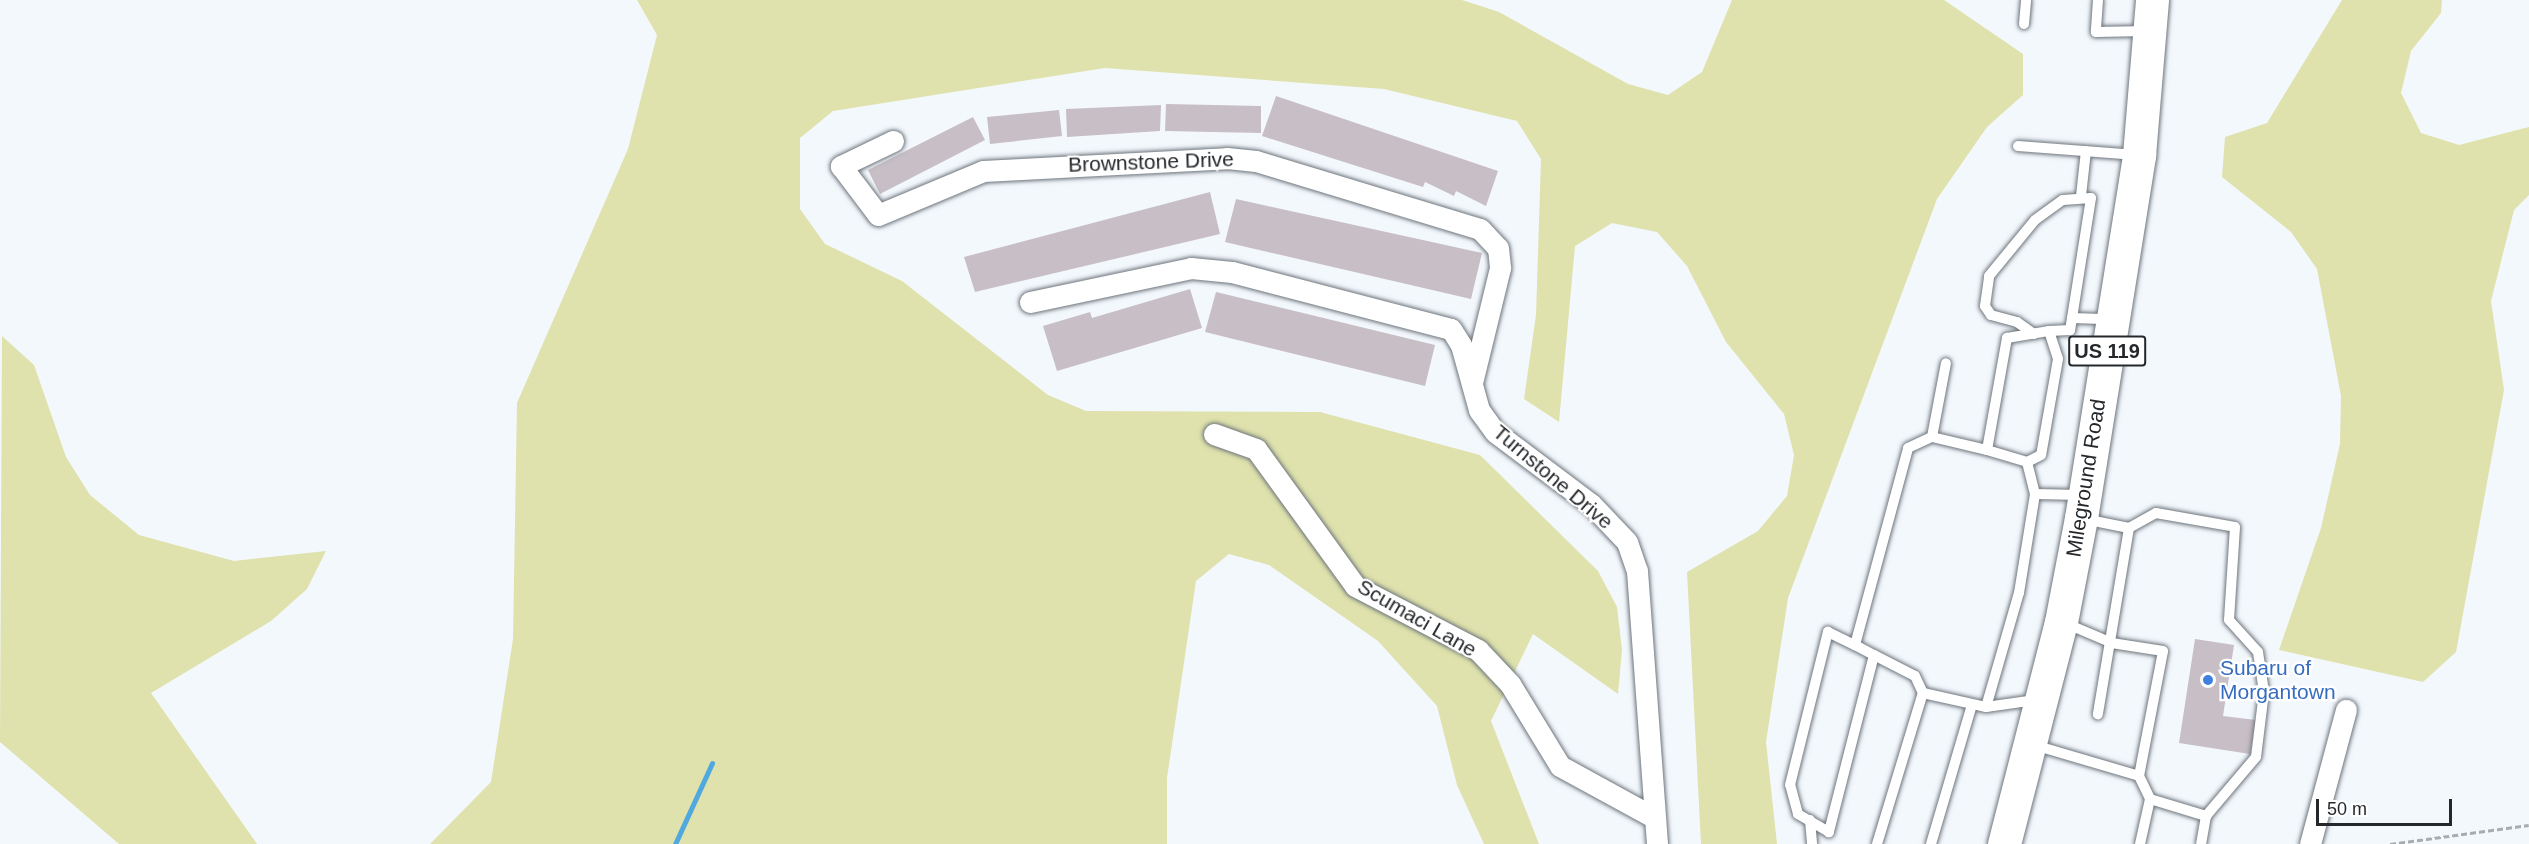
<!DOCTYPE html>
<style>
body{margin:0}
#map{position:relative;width:2529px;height:844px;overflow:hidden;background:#f3f8fd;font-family:Arial,sans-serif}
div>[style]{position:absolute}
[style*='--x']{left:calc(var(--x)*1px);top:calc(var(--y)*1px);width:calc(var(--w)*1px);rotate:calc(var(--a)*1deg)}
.green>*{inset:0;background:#dfe2ac}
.stream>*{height:5px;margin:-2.5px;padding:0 2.5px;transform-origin:2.5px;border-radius:2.5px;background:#4fa9df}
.building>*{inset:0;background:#c8bec5}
.path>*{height:3px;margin-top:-1.5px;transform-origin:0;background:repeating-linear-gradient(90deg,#a8acb0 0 6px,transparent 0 9px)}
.roads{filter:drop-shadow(0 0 2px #6d757c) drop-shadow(0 0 2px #6d757c)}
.lane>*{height:10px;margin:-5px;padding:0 5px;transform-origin:5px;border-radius:5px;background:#fff}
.street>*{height:21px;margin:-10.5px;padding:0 10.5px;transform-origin:10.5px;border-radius:10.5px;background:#fff}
.primary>*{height:33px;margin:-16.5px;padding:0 16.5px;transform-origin:16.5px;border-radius:16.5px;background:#fff}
.dots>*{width:16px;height:16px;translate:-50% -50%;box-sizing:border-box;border:3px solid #fff;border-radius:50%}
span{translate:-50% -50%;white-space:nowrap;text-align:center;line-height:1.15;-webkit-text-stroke:4.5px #fff;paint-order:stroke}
.shield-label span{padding:2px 4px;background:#fff;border:2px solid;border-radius:4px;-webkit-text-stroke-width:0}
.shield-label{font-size:20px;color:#25282b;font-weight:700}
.street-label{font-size:21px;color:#25282b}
.shop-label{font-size:21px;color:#366cbe}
.left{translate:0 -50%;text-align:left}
.scale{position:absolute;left:2316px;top:799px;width:136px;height:27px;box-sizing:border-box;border:3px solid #25282b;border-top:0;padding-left:8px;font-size:18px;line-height:21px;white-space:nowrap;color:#25282b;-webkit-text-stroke:4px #fff;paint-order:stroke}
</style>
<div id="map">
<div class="green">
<div style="clip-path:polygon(637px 0,1462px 0,1499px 12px,1628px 84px,1668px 95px,1702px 72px,1732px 0,1944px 0,2023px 54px,2023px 95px,1987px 127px,1937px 199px,1788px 598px,1766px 742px,1777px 844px,1701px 844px,1687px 572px,1758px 531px,1787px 496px,1794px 455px,1784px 414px,1726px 342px,1687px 266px,1657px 232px,1612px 223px,1575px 246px,1559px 422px,1524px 399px,1536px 315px,1541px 159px,1517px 121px,1384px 89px,1105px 68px,833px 111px,800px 138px,800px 209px,825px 244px,902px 281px,1048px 395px,1086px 411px,1320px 412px,1480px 455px,1598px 571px,1617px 607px,1622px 650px,1618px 694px,1533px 634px,1491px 721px,1539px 844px,1484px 844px,1457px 785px,1437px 706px,1378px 641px,1269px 565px,1229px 554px,1196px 581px,1167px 778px,1167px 844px,430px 844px,491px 782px,513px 639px,517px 403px,628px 149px,657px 35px)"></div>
<div style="clip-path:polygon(2342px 0,2442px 0,2441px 13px,2411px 51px,2401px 93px,2421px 133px,2459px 145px,2529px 127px,2529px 195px,2514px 210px,2491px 301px,2504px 390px,2456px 652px,2423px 682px,2279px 650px,2321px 528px,2340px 444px,2341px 396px,2317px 269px,2291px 232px,2222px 177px,2225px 137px,2267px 123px)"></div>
<div style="clip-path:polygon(2px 336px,34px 365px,66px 457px,90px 495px,139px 535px,234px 561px,326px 551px,307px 589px,271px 621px,151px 693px,257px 844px,119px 844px,0 742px)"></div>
</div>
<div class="stream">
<div style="--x:675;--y:844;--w:89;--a:-65.4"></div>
</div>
<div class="building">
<div style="clip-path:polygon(1276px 96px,1498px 171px,1486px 206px,1456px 191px,1454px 196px,1425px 182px,1423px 187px,1262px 136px)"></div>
<div style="clip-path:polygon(1166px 104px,1261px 106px,1261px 133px,1165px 131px)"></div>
<div style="clip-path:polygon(1161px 105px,1160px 131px,1067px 137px,1066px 109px)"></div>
<div style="clip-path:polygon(1059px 110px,1062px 136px,990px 144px,987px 117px)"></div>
<div style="clip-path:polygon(973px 117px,985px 140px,880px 194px,868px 170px)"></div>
<div style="clip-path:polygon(1210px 192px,1220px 234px,975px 292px,964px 257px)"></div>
<div style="clip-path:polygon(1236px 199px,1482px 253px,1471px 299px,1225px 242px)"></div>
<div style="clip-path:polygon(1190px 289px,1202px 328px,1057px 371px,1043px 326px,1090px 312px,1092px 318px)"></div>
<div style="clip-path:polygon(1216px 292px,1435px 345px,1425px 386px,1205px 332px)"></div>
<div style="clip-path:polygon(2195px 639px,2234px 645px,2223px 716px,2256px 720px,2250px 754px,2179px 743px)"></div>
</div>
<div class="path">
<div style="--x:2390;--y:844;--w:140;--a:-7.8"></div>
</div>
<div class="roads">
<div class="lane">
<div style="--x:2098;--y:0;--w:32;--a:94"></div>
<div style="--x:2096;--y:32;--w:51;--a:-1.1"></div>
<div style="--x:2024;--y:24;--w:24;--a:-85"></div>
<div style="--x:2018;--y:146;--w:119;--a:4.3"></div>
<div style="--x:2081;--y:196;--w:45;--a:-83.7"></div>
<div style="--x:2072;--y:318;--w:38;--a:2"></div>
<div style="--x:2034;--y:334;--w:21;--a:-145"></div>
<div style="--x:2017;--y:322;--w:27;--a:-165"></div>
<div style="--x:1991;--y:315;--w:11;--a:-124"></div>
<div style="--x:1985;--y:306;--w:30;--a:-82"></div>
<div style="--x:1989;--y:276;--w:72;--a:-50.6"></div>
<div style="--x:2035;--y:220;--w:34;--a:-36"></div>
<div style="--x:2063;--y:200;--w:28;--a:-4"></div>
<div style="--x:2091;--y:198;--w:134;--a:99"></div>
<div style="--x:2070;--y:330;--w:21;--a:177"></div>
<div style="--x:1932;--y:437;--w:75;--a:-79.3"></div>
<div style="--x:1987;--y:450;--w:114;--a:-79.9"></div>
<div style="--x:2007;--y:338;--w:43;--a:-9.5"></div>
<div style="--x:2049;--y:331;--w:29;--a:72"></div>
<div style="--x:2058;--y:359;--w:97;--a:100"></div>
<div style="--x:2041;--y:455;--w:16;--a:153"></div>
<div style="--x:2084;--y:519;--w:46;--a:11.3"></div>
<div style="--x:2129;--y:528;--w:189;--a:99.5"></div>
<div style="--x:2129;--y:528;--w:31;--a:-29"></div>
<div style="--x:2156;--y:513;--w:80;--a:10"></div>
<div style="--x:2235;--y:527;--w:93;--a:93.7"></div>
<div style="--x:2229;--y:620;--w:43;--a:47.8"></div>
<div style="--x:2258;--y:652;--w:40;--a:81.5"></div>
<div style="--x:2264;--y:692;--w:65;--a:97"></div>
<div style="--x:2256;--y:757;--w:77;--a:130.3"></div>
<div style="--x:1855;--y:645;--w:204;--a:-74.9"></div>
<div style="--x:1908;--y:448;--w:26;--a:-25"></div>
<div style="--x:1932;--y:437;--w:57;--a:13.3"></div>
<div style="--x:1987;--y:450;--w:42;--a:16.7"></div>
<div style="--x:2027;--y:462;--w:33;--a:76"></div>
<div style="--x:2035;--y:494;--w:46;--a:1.2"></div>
<div style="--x:1874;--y:655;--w:183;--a:104.3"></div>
<div style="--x:1829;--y:832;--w:36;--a:-150"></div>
<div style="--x:1798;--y:814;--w:30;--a:-105"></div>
<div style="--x:1790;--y:785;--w:158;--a:-76.1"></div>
<div style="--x:1828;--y:632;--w:30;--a:26"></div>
<div style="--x:1855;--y:645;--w:21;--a:28"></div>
<div style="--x:1874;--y:655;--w:46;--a:27.1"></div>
<div style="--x:1915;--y:676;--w:19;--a:65"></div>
<div style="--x:1986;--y:707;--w:119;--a:-73.9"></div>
<div style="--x:2019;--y:593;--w:100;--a:-80.8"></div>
<div style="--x:2034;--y:745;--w:109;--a:16.4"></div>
<div style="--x:2139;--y:776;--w:127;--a:-79.1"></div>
<div style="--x:2163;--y:651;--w:52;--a:-171.1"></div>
<div style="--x:2112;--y:643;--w:51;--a:-156.9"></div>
<div style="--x:2139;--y:776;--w:25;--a:64"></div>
<div style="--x:2150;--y:799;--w:46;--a:102.5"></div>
<div style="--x:2150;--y:799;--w:59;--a:16.9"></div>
<div style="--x:2206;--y:816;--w:28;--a:100"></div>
<div style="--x:1810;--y:820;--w:24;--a:85"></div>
<div style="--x:1877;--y:844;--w:158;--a:-73.1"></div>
<div style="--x:1923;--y:693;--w:65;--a:12.5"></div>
<div style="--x:1986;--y:707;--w:50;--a:-8"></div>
<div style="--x:1931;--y:844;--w:145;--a:-73.6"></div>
</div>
<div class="street">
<div style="--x:893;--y:141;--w:58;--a:154.3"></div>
<div style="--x:841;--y:166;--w:61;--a:52.9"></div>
<div style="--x:878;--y:215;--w:114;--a:-22.7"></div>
<div style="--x:983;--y:171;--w:244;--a:-3"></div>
<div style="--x:1227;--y:158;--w:29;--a:6"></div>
<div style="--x:1256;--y:161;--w:234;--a:16.9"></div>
<div style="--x:1480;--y:229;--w:26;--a:47"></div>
<div style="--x:1498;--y:248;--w:20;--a:84"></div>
<div style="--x:1500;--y:268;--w:118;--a:103.7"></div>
<div style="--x:1030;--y:302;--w:165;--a:-11.9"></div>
<div style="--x:1191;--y:268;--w:41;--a:5.6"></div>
<div style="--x:1232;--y:272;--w:226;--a:14.6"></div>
<div style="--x:1451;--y:329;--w:19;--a:58"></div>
<div style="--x:1461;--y:345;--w:67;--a:74.5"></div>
<div style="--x:1479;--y:410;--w:27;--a:54"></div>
<div style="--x:1495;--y:432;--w:120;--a:36.9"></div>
<div style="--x:1591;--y:504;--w:52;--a:46.5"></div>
<div style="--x:1627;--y:542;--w:31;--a:71"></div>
<div style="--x:1637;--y:571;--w:274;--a:85.8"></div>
<div style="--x:1214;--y:434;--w:45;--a:19.7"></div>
<div style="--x:1256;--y:449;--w:169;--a:54.1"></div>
<div style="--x:1355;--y:586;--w:139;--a:27.5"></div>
<div style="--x:1478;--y:650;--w:47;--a:46.7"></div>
<div style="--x:1510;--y:684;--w:96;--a:58.6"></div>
<div style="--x:1560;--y:766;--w:106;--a:28.7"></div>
<div style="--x:2310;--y:844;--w:139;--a:-75"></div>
</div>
<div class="primary">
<div style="--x:2004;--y:844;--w:229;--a:-75.6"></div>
<div style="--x:2061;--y:622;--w:106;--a:-79.1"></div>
<div style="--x:2081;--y:518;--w:368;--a:-80.9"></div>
<div style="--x:2139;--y:155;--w:156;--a:-85.2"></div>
</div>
</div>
<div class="dots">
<div style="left:2208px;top:680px;background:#3f7fe0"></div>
</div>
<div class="shield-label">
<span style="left:2107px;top:351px">US 119</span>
</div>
<div class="street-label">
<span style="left:1151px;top:162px;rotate:-2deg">Brownstone Drive</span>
<span style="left:1553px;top:477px;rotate:40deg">Turnstone Drive</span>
<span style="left:2086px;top:478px;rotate:-81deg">Mileground Road</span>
<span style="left:1417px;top:618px;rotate:30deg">Scumaci Lane</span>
</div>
<div class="shop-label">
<span class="left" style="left:2220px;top:680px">Subaru of<br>Morgantown</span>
</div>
<div class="scale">50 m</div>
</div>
